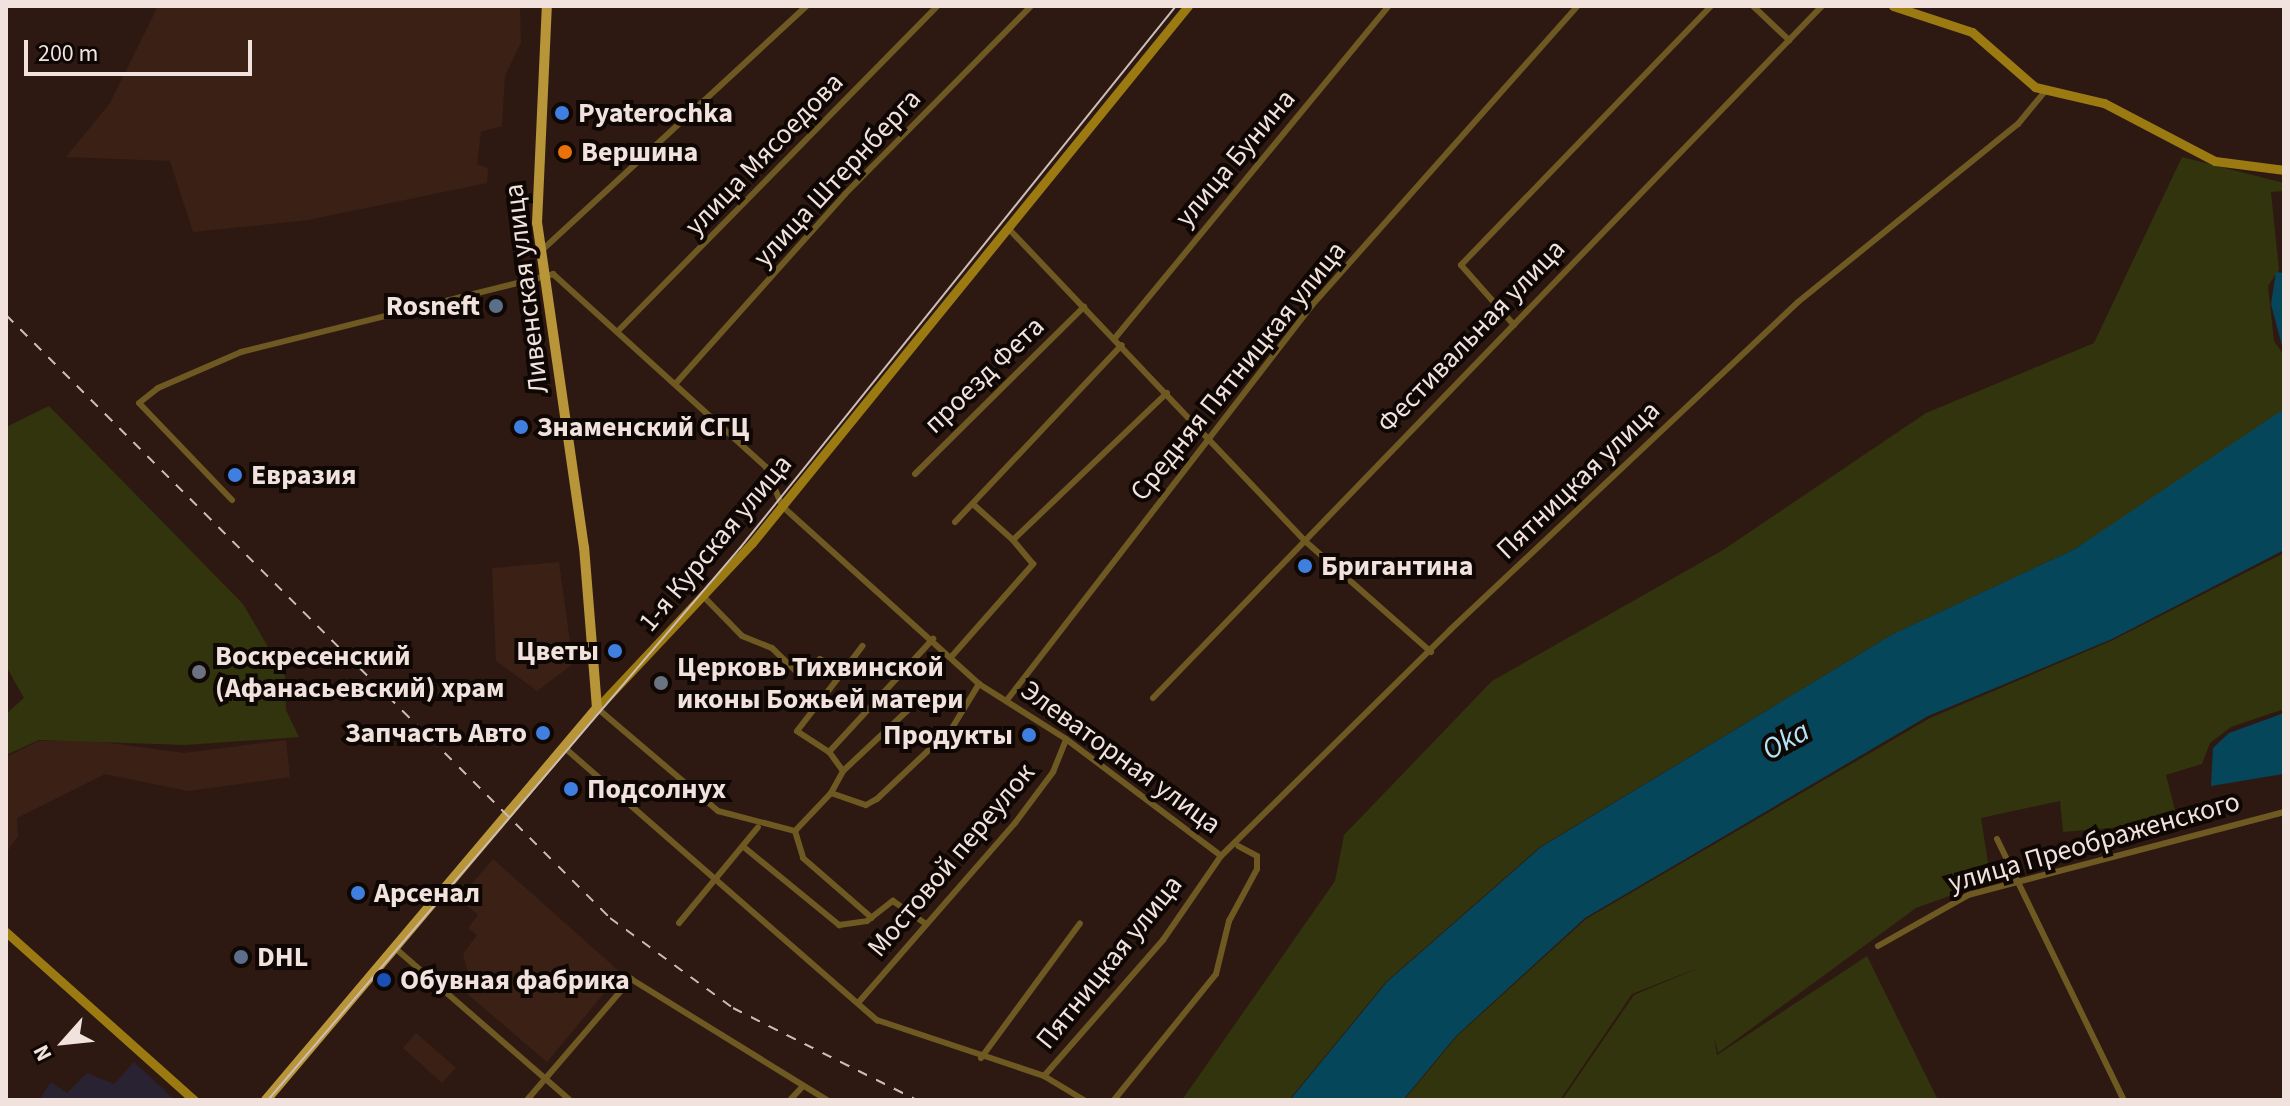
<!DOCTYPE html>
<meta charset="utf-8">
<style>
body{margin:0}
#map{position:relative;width:2290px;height:1106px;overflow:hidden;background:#2d1911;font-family:"Source Sans 3",sans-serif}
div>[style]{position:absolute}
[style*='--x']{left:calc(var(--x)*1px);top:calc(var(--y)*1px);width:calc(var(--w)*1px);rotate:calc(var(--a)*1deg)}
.built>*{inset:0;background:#3b2016}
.education>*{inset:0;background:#292232}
.green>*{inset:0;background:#31340d}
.water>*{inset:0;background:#06465a}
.street>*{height:6px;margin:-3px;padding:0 3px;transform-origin:3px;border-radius:3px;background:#6e5923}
.secondary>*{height:9px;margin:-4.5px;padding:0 4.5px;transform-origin:4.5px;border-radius:4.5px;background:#9c7a12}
.primary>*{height:10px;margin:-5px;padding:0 5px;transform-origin:5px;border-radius:5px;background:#b89538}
.tram>*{height:2px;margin:-1px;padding:0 1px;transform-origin:1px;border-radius:1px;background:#ccbdb7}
.rail>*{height:2px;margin-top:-1px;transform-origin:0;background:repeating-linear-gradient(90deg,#ccbdb7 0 10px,transparent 0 20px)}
.dots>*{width:22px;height:22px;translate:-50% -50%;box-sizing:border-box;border:4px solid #0f0704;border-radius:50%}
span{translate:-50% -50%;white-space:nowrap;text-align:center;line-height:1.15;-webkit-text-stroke:8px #0f0704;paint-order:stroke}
.poi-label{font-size:28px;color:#f1e2dd;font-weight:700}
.left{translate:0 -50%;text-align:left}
.right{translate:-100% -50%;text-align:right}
.street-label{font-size:28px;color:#f1e2dd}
.water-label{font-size:30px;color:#b3e3f7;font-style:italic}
.frame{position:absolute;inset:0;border:8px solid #f1e2dd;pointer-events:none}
.north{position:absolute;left:24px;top:1002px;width:80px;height:80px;-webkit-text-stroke:6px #0f0704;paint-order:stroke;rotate:243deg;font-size:22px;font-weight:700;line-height:32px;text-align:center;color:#f1e2dd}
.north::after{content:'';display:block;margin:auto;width:28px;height:36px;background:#f1e2dd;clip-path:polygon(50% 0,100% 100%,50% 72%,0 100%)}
.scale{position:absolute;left:24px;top:40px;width:228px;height:36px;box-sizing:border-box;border:4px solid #f1e2dd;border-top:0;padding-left:10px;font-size:24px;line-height:28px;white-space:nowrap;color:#f1e2dd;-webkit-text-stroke:6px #0f0704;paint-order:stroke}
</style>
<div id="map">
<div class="built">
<div style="clip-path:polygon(158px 6px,520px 6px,521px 42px,505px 76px,502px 126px,481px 132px,477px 164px,488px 168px,487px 183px,308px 220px,193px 232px,170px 161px,66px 157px,110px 103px)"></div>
<div style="clip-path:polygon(559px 562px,573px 664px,537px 691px,496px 661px,492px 568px)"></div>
<div style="clip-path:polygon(88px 740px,184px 753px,286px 740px,290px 777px,188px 791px,105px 774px,17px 818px,18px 836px,6px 853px,6px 757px,39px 741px)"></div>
<div style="clip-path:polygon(493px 859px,621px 973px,547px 1062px,464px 991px,471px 983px,463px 954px,477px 935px,468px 928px,478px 915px,459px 899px)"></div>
<div style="clip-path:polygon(416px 1033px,456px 1068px,442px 1083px,403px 1048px)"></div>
</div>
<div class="education">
<div style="clip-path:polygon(134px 1062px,175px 1100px,39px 1100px,51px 1082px,67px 1093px,87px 1073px,114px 1084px)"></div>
</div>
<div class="green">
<div style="clip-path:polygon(2182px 157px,2284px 183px,2284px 191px,2271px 192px,2279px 270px,2268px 286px,2274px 341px,2284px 355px,2284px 408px,2274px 421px,2075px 549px,1893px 634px,1540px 847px,1386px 982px,1289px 1100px,1182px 1100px,1335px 881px,1344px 835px,1492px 681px,1723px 550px,1926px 413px,2094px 343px)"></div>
<div style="clip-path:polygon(49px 406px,243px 604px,285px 676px,286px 710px,299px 737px,185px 745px,39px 740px,6px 755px,6px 714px,24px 698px,6px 666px,6px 427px)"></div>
<div style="clip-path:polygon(2284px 553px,2284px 709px,2231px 727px,2210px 743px,2202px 764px,2166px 775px,2178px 822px,2063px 832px,2060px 801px,1981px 818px,1991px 881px,1916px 908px,1718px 1053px,1714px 1036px,1717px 1055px,1867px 956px,1938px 1100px,1562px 1100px,1634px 995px,1703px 966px,1632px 994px,1560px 1100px,1404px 1100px,1457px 1036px,1586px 919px,1930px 718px,2113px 640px)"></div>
</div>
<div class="water">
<div style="clip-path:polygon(2276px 272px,2284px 273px,2284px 353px,2271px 304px)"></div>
<div style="clip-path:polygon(2284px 409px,2284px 550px,2112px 639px,1928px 716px,1585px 918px,1456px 1036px,1403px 1100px,1290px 1100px,1387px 982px,1541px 847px,1893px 634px,2075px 549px)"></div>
<div style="clip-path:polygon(2284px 713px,2283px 774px,2211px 786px,2213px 748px,2229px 733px)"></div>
</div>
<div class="street">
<div style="--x:1753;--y:6;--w:50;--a:43.4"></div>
<div style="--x:1008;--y:228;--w:431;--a:46.5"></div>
<div style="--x:1305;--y:541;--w:168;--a:41.4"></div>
<div style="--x:540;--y:252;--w:363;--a:-42.7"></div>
<div style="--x:1514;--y:325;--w:80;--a:-131.5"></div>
<div style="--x:1461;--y:265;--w:360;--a:-46"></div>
<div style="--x:620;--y:329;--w:453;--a:-45.5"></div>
<div style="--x:1115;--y:338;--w:430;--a:-50.5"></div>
<div style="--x:677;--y:382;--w:252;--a:-48.2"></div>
<div style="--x:845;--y:194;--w:264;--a:-45.3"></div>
<div style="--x:915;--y:474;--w:238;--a:-44.7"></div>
<div style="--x:232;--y:500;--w:134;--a:-133.8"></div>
<div style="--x:139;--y:403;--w:24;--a:-38"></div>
<div style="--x:158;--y:388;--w:90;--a:-23.4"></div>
<div style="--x:241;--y:352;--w:322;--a:-14"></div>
<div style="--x:553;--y:274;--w:287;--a:42.2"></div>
<div style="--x:766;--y:467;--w:42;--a:67.7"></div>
<div style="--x:782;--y:506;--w:266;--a:42.1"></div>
<div style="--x:979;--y:684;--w:103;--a:32.3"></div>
<div style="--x:1066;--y:739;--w:194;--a:37"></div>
<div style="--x:974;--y:505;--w:52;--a:41.9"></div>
<div style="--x:955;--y:522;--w:243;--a:-46.7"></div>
<div style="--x:704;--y:597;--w:54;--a:45.7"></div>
<div style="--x:742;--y:636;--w:32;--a:22"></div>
<div style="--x:772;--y:648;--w:40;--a:44"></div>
<div style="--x:801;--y:676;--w:25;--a:-42"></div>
<div style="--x:820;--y:659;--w:26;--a:32"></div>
<div style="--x:842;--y:673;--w:34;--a:-53"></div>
<div style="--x:952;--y:656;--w:123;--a:-48.6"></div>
<div style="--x:1033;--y:564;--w:31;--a:-130"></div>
<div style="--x:1013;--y:540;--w:213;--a:-43.7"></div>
<div style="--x:1153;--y:698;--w:963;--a:-45.97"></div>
<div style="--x:1007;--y:700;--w:500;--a:-52.31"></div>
<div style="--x:1313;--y:304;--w:399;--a:-48.4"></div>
<div style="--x:597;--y:708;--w:159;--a:40.4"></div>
<div style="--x:718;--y:811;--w:80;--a:14.6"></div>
<div style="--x:795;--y:831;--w:28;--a:73"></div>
<div style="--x:803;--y:858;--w:91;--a:41"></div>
<div style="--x:566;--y:749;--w:413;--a:41.1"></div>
<div style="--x:877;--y:1020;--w:176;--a:18.5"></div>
<div style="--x:1044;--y:1076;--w:47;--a:31"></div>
<div style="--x:829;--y:752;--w:38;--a:-147"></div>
<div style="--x:797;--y:731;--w:73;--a:-52.2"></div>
<div style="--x:843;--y:771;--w:110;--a:-43.2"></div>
<div style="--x:831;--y:793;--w:25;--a:-61"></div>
<div style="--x:843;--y:771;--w:24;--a:-126"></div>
<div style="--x:829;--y:752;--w:154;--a:-47.4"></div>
<div style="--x:795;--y:831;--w:52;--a:-46.5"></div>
<div style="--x:831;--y:793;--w:37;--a:19"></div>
<div style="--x:866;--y:805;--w:13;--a:-29"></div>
<div style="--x:877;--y:799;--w:103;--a:-43.4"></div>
<div style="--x:952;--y:728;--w:52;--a:-58.5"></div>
<div style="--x:1997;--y:839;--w:290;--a:64.1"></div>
<div style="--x:745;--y:848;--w:122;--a:39.3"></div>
<div style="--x:839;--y:925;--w:28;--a:-8"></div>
<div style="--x:867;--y:921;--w:33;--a:-38"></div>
<div style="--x:893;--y:901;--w:40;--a:34.9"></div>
<div style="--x:679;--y:923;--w:124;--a:-50.5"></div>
<div style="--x:1878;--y:946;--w:103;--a:-29.5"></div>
<div style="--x:1968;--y:895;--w:327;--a:-14.7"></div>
<div style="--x:395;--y:948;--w:232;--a:41"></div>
<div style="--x:858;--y:1003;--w:239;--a:-48.9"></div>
<div style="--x:1015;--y:823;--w:64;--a:-53.3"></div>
<div style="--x:1053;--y:772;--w:35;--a:-68"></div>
<div style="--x:981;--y:1058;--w:167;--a:-53.7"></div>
<div style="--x:1044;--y:1076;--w:181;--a:-48.8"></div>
<div style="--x:1163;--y:940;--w:102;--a:-55.4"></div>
<div style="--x:1221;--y:856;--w:322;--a:-44.6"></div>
<div style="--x:1450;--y:630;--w:478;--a:-43.3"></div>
<div style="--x:1798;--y:302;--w:283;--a:-39"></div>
<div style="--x:2018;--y:124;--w:44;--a:-50.5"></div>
<div style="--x:527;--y:1100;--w:160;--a:-49.3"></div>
<div style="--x:631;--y:979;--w:230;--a:31.7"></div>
<div style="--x:790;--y:1100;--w:18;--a:-47"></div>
<div style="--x:1114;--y:1100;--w:162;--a:-51"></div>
<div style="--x:1216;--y:974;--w:55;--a:-76.2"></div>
<div style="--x:1229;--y:921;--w:59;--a:-61.7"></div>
<div style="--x:1257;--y:869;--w:13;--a:-90"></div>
<div style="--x:1257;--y:856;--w:21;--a:-152"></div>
</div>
<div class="secondary">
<div style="--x:1893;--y:6;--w:83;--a:18.2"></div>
<div style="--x:1972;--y:32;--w:84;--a:41.1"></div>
<div style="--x:2035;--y:87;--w:71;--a:13.1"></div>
<div style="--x:2104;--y:103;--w:125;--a:27.6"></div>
<div style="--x:2215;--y:161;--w:70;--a:7.4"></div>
<div style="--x:597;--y:708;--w:226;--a:-46.8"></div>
<div style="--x:752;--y:543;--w:692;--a:-50.93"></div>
<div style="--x:6;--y:932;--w:252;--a:41.8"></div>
</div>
<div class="primary">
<div style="--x:266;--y:1100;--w:513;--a:-49.82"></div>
<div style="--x:597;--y:708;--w:161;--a:-94.6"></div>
<div style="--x:584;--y:548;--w:328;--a:-98.2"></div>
<div style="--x:537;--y:223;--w:217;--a:-87.4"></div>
</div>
<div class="tram">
<div style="--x:268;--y:1100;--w:726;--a:-49.47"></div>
<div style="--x:740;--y:548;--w:696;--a:-51.19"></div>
</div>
<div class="rail">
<div style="--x:6;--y:315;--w:853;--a:44.95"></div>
<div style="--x:610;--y:918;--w:152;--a:36.2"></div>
<div style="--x:733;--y:1008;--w:206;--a:26.6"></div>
</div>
<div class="dots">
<div style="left:562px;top:113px;background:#3f7fe0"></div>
<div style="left:565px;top:152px;background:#e8710a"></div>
<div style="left:496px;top:306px;background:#5c6f8a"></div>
<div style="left:521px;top:427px;background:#3f7fe0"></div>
<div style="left:235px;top:475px;background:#3f7fe0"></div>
<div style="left:1305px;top:566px;background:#3f7fe0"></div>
<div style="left:615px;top:651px;background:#3f7fe0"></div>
<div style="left:199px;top:672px;background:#6b7280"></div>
<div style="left:661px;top:683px;background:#6b7280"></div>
<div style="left:543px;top:733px;background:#3f7fe0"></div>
<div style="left:1029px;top:735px;background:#3f7fe0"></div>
<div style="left:571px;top:789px;background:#3f7fe0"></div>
<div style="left:358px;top:893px;background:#3f7fe0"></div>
<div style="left:241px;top:957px;background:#5c6f8a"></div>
<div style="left:384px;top:980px;background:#1a4fb4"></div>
</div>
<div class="poi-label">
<span class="left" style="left:578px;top:113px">Pyaterochka</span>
<span class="left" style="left:581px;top:152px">Вершина</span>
<span class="right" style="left:480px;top:306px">Rosneft</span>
<span class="left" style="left:537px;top:427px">Знаменский СГЦ</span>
<span class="left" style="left:251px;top:475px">Евразия</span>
<span class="left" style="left:1321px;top:566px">Бригантина</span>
<span class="right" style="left:599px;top:651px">Цветы</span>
<span class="left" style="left:215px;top:672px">Воскресенский<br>(Афанасьевский) храм</span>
<span class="left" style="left:677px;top:683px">Церковь Тихвинской<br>иконы Божьей матери</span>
<span class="right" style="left:527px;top:733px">Запчасть Авто</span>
<span class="right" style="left:1013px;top:735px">Продукты</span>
<span class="left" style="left:587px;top:789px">Подсолнух</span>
<span class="left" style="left:374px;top:893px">Арсенал</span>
<span class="left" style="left:257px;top:957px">DHL</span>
<span class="left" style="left:400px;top:980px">Обувная фабрика</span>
</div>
<div class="street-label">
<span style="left:764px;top:154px;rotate:-46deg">улица Мясоедова</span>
<span style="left:1235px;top:158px;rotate:-50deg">улица Бунина</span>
<span style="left:837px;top:178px;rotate:-47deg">улица Штернберга</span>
<span style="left:526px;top:289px;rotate:-97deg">Ливенская улица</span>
<span style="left:1471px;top:336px;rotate:-46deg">Фестивальная улица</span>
<span style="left:1238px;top:371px;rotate:-51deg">Средняя Пятницкая улица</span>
<span style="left:984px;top:375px;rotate:-44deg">проезд Фета</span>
<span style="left:1578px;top:480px;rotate:-44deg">Пятницкая улица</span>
<span style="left:715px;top:543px;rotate:-50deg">1-я Курская улица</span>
<span style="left:1121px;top:757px;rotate:36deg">Элеваторная улица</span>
<span style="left:2094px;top:842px;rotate:-16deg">улица Преображенского</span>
<span style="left:951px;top:860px;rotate:-50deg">Мостовой переулок</span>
<span style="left:1109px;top:962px;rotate:-51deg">Пятницкая улица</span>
</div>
<div class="water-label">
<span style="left:1786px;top:741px;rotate:-29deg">Oka</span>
</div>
<div class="frame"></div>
<div class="north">N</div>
<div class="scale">200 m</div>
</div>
